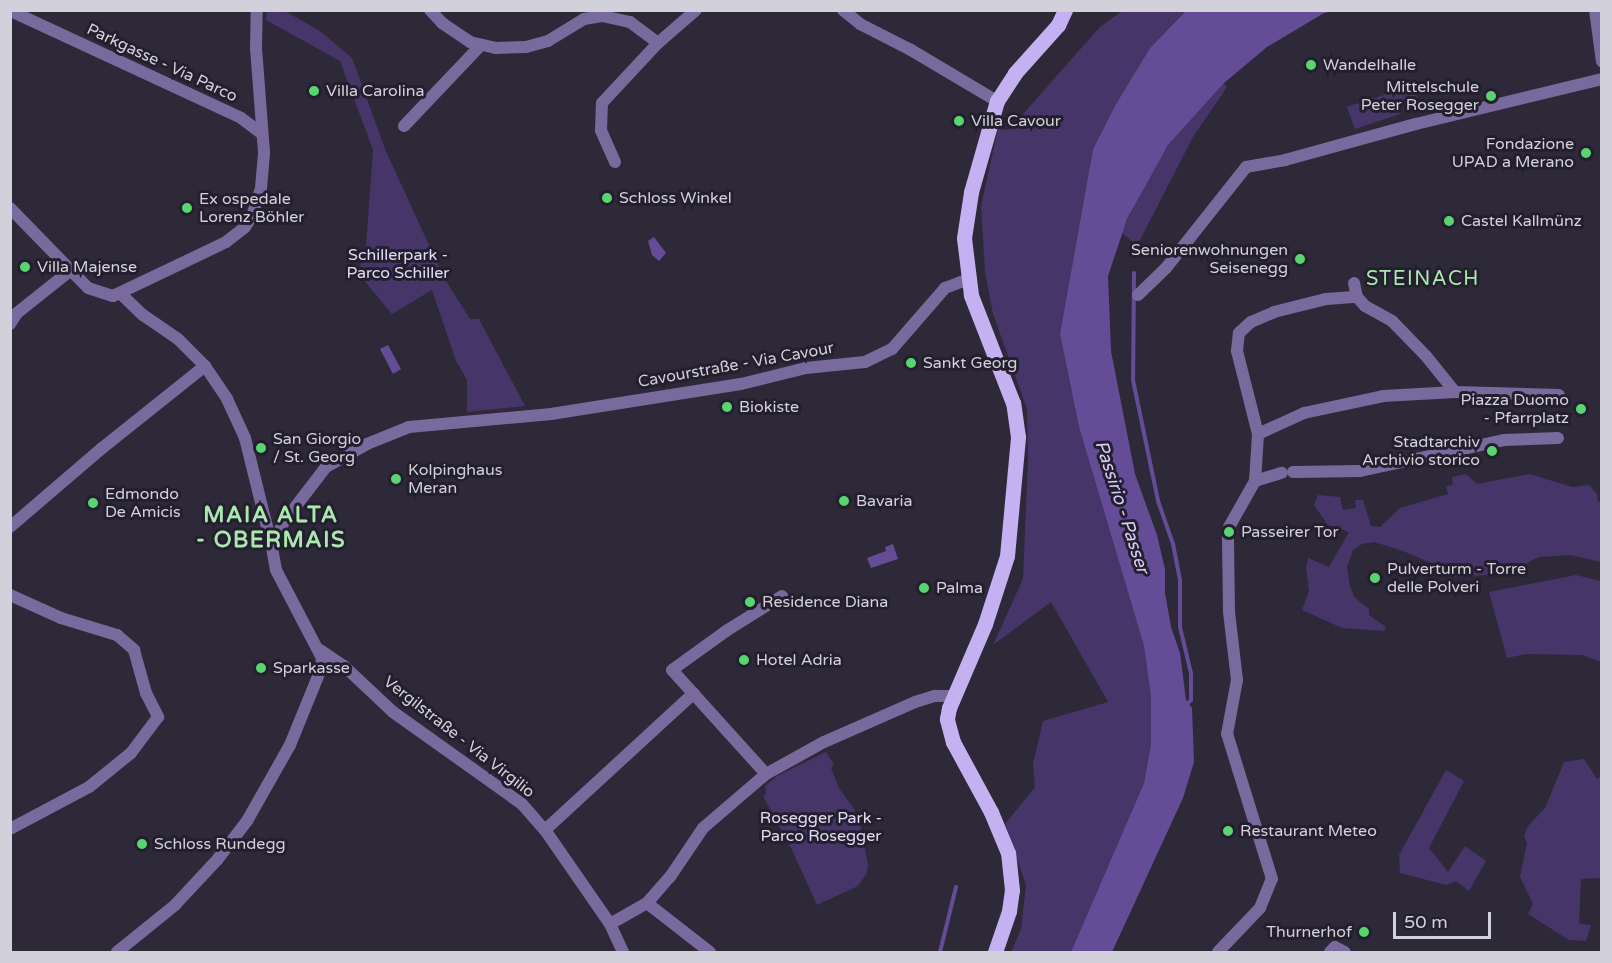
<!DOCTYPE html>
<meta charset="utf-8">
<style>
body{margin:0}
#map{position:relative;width:1612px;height:963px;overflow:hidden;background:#2d2939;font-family:"Varela Round",sans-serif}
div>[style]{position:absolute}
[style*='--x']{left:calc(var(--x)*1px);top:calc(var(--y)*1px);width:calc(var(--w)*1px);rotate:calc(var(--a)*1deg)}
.green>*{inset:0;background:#463569}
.water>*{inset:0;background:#654c97}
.stream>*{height:4px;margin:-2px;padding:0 2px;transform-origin:2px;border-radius:2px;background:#654c97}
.minor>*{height:12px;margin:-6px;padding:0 6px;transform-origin:6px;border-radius:6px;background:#796a9e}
.tertiary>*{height:12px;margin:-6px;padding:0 6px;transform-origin:6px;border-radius:6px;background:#796a9e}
.primary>*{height:15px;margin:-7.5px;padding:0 7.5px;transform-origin:7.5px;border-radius:7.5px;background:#c3b1f1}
.dots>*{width:16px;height:16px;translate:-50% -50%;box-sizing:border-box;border:3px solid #241f2e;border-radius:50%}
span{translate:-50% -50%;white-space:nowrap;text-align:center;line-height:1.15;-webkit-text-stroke:6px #241f2e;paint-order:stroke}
.street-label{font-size:16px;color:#d2d0da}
.poi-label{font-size:16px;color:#d2d0da}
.left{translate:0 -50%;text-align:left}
.right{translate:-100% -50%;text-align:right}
.park-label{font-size:16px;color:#e1dcf2}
.water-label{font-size:18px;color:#d6cbf6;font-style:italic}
.quarter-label{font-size:20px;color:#aae8af;letter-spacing:1.5px}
.district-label{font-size:22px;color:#aae8af;font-weight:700;letter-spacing:1.5px}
.frame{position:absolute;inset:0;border:12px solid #d2d0da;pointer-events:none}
.scale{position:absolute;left:1393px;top:912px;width:98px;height:27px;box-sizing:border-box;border:3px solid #d2d0da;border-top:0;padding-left:8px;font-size:18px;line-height:21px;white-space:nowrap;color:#d2d0da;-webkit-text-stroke:4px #241f2e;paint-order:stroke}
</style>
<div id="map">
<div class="green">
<div style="clip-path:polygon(267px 11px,285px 11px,320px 31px,352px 58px,385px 149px,444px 278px,470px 319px,479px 319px,525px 406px,467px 412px,467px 380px,456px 361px,432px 290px,392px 314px,358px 273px,366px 246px,373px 150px,340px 61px,266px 20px)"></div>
<div style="clip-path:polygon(1122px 11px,1186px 11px,1150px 48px,1116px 104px,1093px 149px,1060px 334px,1079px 427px,1144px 646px,1151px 697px,1151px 744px,1144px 783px,1071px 952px,1011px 952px,1021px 929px,1026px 885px,1005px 824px,1035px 787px,1033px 764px,1043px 721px,1108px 702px,1051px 602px,993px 645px,1023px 579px,1028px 458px,1027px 409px,993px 314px,985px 272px,981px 206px,998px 129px,1009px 130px,1100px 27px)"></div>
<div style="clip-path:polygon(1224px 83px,1227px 87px,1193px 137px,1140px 240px,1134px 243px,1121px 232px,1144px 187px,1168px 145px)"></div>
<div style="clip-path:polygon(1414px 85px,1418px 100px,1398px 106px,1400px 114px,1355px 129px,1347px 107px)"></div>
<div style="clip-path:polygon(1466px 474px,1477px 484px,1530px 474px,1572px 487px,1589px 485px,1597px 494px,1598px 502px,1601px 502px,1601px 562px,1570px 555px,1539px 557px,1523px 565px,1486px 575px,1457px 577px,1434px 574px,1436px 565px,1403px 551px,1374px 542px,1362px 544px,1353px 550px,1347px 567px,1350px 586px,1354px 597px,1369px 609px,1369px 615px,1386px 627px,1384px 631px,1342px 628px,1302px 610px,1309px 591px,1306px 568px,1308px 558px,1329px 567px,1349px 532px,1328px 525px,1314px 505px,1318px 495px,1340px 497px,1343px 510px,1356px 508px,1355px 500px,1363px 500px,1371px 526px,1380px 527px,1400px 508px,1448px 494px,1446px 486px,1453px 485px,1452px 477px)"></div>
<div style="clip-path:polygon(1576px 575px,1601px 581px,1601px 662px,1583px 655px,1526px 654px,1507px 658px,1489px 592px)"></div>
<div style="clip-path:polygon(826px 752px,834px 764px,831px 768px,839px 788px,854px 809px,860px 825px,868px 864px,867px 873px,858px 886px,817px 905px,791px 848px,763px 796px,766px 794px,765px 786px,777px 776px)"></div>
<div style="clip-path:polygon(1584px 759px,1597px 779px,1602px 776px,1601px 878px,1581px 879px,1579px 924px,1591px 925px,1586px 941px,1569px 940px,1528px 914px,1533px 904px,1520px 877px,1527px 843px,1524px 836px,1528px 826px,1545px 808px,1564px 762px)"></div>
<div style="clip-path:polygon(1446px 770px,1464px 781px,1429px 848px,1448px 872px,1465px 846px,1486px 861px,1469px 891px,1456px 881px,1446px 885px,1400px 873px,1399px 855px)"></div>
</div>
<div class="water">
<div style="clip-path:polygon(1186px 11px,1335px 11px,1324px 13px,1267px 47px,1224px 83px,1168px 145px,1127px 219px,1108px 276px,1111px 351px,1135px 474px,1157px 535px,1165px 569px,1165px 593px,1171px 627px,1180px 653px,1186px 700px,1192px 708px,1194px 762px,1183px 798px,1112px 952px,1071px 952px,1144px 783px,1151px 744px,1151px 697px,1144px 646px,1079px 427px,1060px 334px,1093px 149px,1116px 104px,1150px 48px)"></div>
<div style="clip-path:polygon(654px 237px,666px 253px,659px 261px,652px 255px,648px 241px)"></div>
<div style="clip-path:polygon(388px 345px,401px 369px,393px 374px,380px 349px)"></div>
<div style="clip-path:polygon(893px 544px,898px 559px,871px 568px,867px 558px,886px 551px,885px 547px)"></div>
</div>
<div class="stream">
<div style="--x:1134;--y:273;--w:107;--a:90.5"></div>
<div style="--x:1133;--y:380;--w:124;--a:78.3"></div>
<div style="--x:1158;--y:501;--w:46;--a:70.8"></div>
<div style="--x:1173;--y:544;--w:37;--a:79"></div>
<div style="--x:1180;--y:580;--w:47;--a:90"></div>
<div style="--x:1180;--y:627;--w:47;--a:76.6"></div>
<div style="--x:1191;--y:673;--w:27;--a:90"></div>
<div style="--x:1191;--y:700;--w:7;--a:135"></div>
<div style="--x:940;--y:952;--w:67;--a:-76.2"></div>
</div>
<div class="minor">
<div style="--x:430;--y:10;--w:18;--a:47"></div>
<div style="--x:442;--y:23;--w:34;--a:34"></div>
<div style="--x:470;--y:42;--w:27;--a:13"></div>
<div style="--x:496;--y:48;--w:30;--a:-2"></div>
<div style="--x:526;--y:47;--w:23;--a:-15"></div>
<div style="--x:548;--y:41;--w:42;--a:-31.4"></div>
<div style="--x:584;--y:19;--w:18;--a:-9"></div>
<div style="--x:602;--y:16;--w:29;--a:12"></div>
<div style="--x:630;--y:22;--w:35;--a:37"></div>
<div style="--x:843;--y:10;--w:22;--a:39"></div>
<div style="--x:860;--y:24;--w:57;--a:27"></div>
<div style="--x:911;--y:50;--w:100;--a:30.7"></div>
<div style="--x:1595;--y:10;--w:52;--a:82.3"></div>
<div style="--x:13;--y:12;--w:251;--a:24.9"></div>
<div style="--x:241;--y:118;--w:26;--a:37"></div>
<div style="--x:404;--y:126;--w:112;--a:-46.5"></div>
<div style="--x:615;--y:162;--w:35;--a:-114"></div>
<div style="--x:601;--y:130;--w:27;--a:-88"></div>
<div style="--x:602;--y:103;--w:82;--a:-47"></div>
<div style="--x:658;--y:43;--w:50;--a:-41"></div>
<div style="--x:10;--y:208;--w:112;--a:45.7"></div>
<div style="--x:88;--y:288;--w:26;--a:18"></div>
<div style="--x:113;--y:296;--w:125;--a:-25.5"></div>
<div style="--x:226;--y:242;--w:24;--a:-38"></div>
<div style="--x:245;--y:227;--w:13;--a:-58"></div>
<div style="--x:252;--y:216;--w:29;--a:-72"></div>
<div style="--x:261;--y:188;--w:36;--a:-85"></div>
<div style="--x:264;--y:152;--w:103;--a:-94.4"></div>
<div style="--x:256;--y:49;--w:39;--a:-89"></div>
<div style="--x:1354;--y:283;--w:14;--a:78"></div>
<div style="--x:1357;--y:297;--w:12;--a:48"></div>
<div style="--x:1365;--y:306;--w:31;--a:29"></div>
<div style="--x:1392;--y:321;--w:49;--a:45.8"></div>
<div style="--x:1426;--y:356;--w:46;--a:51.1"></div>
<div style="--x:121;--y:294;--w:30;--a:44"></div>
<div style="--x:143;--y:315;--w:42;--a:34.4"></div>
<div style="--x:178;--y:339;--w:38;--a:45"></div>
<div style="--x:205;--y:366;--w:40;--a:56"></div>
<div style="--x:227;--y:399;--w:43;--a:65.2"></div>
<div style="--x:245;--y:438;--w:112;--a:76.1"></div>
<div style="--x:1138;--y:295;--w:39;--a:-44"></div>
<div style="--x:1166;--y:268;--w:129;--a:-51.6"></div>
<div style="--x:1246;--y:167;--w:40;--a:-10"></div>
<div style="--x:1285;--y:160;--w:136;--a:-15.4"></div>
<div style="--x:1416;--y:124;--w:191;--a:-13.6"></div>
<div style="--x:10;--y:324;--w:13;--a:-58"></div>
<div style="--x:17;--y:313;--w:69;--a:-38.5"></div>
<div style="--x:1258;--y:434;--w:51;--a:-24.5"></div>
<div style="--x:1304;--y:413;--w:81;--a:-12.1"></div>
<div style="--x:1383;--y:396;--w:72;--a:-3.2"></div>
<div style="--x:1455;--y:392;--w:104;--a:1.7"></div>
<div style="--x:1293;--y:472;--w:67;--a:-0.9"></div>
<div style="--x:1360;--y:471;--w:147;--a:-12.1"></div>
<div style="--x:1504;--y:440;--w:54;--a:-2.1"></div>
<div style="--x:1255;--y:481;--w:28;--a:-17"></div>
<div style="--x:10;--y:527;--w:120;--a:-40.6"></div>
<div style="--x:101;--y:449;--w:133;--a:-38.6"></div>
<div style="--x:1229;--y:527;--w:53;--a:-60.5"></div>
<div style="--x:1255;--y:481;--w:47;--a:-86.3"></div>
<div style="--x:1258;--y:434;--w:86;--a:-104.2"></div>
<div style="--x:1237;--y:351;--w:18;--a:-84"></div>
<div style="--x:1239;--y:333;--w:16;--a:-43"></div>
<div style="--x:1251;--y:322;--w:25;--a:-23"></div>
<div style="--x:1274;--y:312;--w:54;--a:-14"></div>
<div style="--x:1326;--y:299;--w:31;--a:-4"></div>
<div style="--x:10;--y:595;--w:56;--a:24.3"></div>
<div style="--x:61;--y:618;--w:59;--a:16.9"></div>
<div style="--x:117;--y:635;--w:23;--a:41"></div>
<div style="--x:134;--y:650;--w:45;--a:74.4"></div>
<div style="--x:146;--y:693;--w:27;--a:63"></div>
<div style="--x:158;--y:717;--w:45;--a:126.9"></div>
<div style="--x:131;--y:753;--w:54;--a:141"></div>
<div style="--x:89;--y:787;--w:89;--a:152"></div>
<div style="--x:320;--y:650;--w:29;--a:34"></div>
<div style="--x:344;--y:666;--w:67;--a:43.2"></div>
<div style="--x:393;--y:712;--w:158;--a:35.5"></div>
<div style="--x:522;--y:804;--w:35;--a:49"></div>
<div style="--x:545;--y:830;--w:114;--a:55.3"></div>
<div style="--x:610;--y:924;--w:31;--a:65"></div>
<div style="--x:766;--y:774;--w:140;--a:-132.1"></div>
<div style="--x:672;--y:670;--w:67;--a:-35.8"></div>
<div style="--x:726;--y:631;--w:66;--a:-32"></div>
<div style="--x:545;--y:830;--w:202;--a:-42.6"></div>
<div style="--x:647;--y:903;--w:80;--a:37.9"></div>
<div style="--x:610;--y:924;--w:43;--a:-29.6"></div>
<div style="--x:647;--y:903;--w:35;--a:-49"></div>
<div style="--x:670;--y:877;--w:59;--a:-56"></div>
<div style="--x:703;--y:828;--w:83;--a:-40.6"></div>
<div style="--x:766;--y:774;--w:66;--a:-28.9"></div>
<div style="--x:824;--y:742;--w:99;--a:-23.7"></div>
<div style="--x:915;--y:702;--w:21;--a:-17"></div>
<div style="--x:935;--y:696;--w:19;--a:0"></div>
<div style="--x:1218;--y:952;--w:61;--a:-46.3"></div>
<div style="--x:1260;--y:908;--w:31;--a:-68"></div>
<div style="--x:1272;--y:879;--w:152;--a:-107.2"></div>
<div style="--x:1227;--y:734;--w:55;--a:-79.5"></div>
<div style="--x:1237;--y:680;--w:68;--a:-96.7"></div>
<div style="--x:1229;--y:612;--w:74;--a:-90.8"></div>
<div style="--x:1330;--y:952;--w:7;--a:-45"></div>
<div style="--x:1335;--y:947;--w:11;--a:27"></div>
</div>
<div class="tertiary">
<div style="--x:117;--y:952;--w:75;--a:-39"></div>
<div style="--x:175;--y:905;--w:62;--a:-47"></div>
<div style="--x:217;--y:860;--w:49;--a:-52.4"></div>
<div style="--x:247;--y:821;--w:87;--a:-60.5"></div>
<div style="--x:290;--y:745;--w:82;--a:-67.8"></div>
<div style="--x:321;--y:669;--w:11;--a:-85"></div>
<div style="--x:322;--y:658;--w:99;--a:-117.6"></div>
<div style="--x:276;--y:570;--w:23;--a:-100"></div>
<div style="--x:272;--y:547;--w:26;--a:-65"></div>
<div style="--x:283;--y:523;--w:71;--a:-52.5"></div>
<div style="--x:326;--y:467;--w:47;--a:-29.3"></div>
<div style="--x:367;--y:444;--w:45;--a:-22"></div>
<div style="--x:409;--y:427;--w:143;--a:-5.2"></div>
<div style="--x:551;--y:414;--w:192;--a:-9"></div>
<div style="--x:741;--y:384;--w:67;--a:-13.8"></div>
<div style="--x:806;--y:368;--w:59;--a:-5.8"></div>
<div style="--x:865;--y:362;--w:30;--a:-26"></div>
<div style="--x:892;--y:349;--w:81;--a:-49"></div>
<div style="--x:945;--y:288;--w:25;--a:-21"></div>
</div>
<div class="primary">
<div style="--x:995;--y:952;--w:43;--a:-71.1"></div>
<div style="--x:1009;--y:911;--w:21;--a:-82"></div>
<div style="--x:1012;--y:890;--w:37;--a:-96"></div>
<div style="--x:1008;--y:853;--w:44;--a:-112.5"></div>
<div style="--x:991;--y:812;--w:80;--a:-118.5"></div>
<div style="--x:953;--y:742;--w:24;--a:-105"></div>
<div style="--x:947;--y:719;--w:11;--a:-80"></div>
<div style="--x:949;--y:708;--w:91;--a:-66.8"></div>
<div style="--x:985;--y:624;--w:71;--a:-72.1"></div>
<div style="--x:1007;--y:556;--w:120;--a:-84.7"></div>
<div style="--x:1018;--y:437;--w:34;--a:-98"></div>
<div style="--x:1013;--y:403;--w:116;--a:-111.3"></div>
<div style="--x:971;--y:295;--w:57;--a:-97"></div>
<div style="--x:964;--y:238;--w:47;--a:-81.3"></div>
<div style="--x:971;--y:192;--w:95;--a:-74.1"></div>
<div style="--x:997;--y:101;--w:33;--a:-57"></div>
<div style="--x:1015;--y:73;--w:64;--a:-48.1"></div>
<div style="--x:1058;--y:25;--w:17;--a:-65"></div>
</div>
<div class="dots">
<div style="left:1311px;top:65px;background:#59d56f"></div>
<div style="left:314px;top:91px;background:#59d56f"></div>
<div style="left:1491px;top:96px;background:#59d56f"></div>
<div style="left:959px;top:121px;background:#59d56f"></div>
<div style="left:1586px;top:153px;background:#59d56f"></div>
<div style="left:607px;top:198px;background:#59d56f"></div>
<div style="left:187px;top:208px;background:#59d56f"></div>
<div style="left:1449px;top:221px;background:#59d56f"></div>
<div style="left:1300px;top:259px;background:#59d56f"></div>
<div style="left:25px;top:267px;background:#59d56f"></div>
<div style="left:911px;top:363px;background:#59d56f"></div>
<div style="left:727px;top:407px;background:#59d56f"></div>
<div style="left:1581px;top:409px;background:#59d56f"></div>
<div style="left:261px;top:448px;background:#59d56f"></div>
<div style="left:1492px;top:451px;background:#59d56f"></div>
<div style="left:396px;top:479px;background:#59d56f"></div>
<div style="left:844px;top:501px;background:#59d56f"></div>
<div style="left:93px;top:503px;background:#59d56f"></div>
<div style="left:1229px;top:532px;background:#59d56f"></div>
<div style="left:1375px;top:578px;background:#59d56f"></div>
<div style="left:924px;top:588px;background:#59d56f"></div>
<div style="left:750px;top:602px;background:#59d56f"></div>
<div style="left:744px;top:660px;background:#59d56f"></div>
<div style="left:261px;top:668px;background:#59d56f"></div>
<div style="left:1228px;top:831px;background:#59d56f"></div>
<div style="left:142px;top:844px;background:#59d56f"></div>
<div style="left:1364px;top:932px;background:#59d56f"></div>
</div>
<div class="street-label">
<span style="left:162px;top:63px;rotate:25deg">Parkgasse - Via Parco</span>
<span style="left:736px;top:365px;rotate:-10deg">Cavourstraße - Via Cavour</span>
<span style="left:459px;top:737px;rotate:38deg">Vergilstraße - Via Virgilio</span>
</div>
<div class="poi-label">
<span class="left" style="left:1323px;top:65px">Wandelhalle</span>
<span class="right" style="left:1479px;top:96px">Mittelschule<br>Peter Rosegger</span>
<span class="left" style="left:326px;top:91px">Villa Carolina</span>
<span class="left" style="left:971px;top:121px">Villa Cavour</span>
<span class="right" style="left:1574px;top:153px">Fondazione<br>UPAD a Merano</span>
<span class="left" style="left:619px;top:198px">Schloss Winkel</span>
<span class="left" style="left:199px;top:208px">Ex ospedale<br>Lorenz Böhler</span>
<span class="left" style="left:1461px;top:221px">Castel Kallmünz</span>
<span class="right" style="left:1288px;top:259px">Seniorenwohnungen<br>Seisenegg</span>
<span class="left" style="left:37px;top:267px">Villa Majense</span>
<span class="left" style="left:923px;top:363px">Sankt Georg</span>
<span class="right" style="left:1569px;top:409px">Piazza Duomo<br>- Pfarrplatz</span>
<span class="left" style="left:739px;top:407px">Biokiste</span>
<span class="left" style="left:273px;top:448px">San Giorgio<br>/ St. Georg</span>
<span class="right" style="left:1480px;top:451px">Stadtarchiv<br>Archivio storico</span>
<span class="left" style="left:408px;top:479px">Kolpinghaus<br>Meran</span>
<span class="left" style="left:105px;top:503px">Edmondo<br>De Amicis</span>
<span class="left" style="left:856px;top:501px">Bavaria</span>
<span class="left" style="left:1241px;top:532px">Passeirer Tor</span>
<span class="left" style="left:1387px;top:578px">Pulverturm - Torre<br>delle Polveri</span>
<span class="left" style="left:936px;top:588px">Palma</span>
<span class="left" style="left:762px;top:602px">Residence Diana</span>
<span class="left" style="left:756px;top:660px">Hotel Adria</span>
<span class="left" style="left:273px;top:668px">Sparkasse</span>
<span class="left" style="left:1240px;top:831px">Restaurant Meteo</span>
<span class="left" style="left:154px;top:844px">Schloss Rundegg</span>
<span class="right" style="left:1352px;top:932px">Thurnerhof</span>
</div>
<div class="park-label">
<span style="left:398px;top:264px">Schillerpark -<br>Parco Schiller</span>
<span style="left:821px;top:827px">Rosegger Park -<br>Parco Rosegger</span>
</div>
<div class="water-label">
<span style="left:1122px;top:507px;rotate:72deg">Passirio - Passer</span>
</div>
<div class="quarter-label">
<span style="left:1423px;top:279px">STEINACH</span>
</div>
<div class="district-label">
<span style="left:271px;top:528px">MAIA ALTA<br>- OBERMAIS</span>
</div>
<div class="frame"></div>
<div class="scale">50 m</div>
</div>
